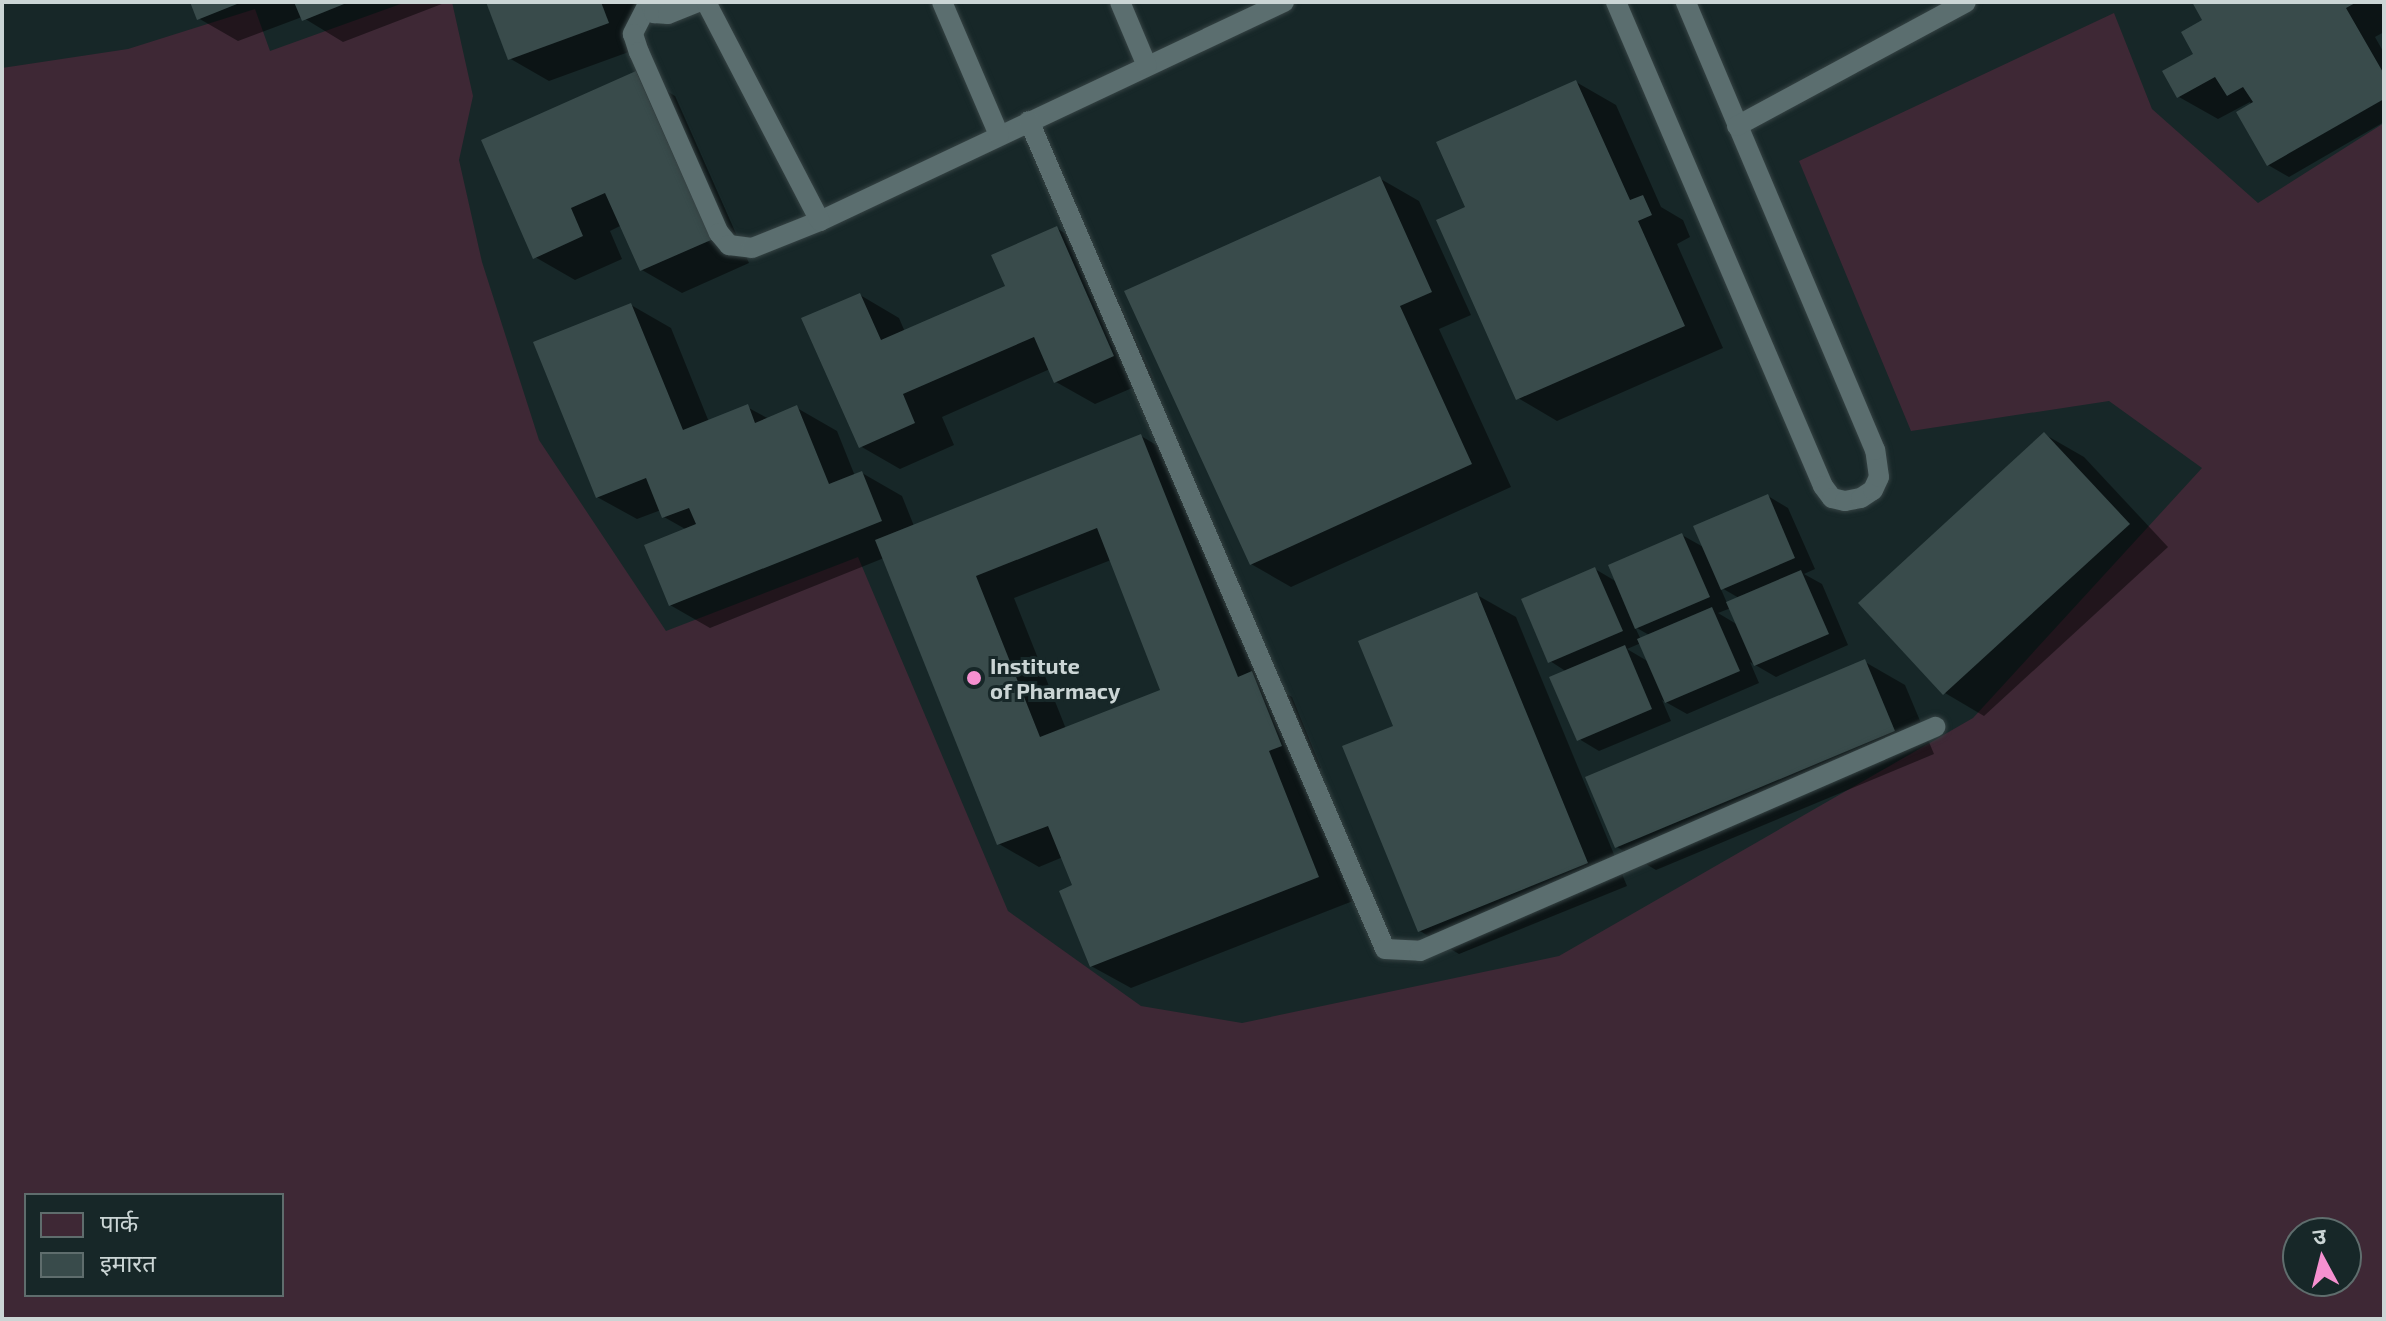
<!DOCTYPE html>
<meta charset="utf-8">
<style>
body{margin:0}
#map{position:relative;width:2386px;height:1321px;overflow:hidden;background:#172728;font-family:"Exo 2","Noto Sans Devanagari",sans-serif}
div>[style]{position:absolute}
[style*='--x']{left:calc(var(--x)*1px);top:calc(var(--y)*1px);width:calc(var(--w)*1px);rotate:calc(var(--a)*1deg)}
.green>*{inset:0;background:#3e2835}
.shadow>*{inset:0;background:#0007}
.building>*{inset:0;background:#394b4b}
.roads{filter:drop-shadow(0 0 2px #364344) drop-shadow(0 0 2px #364344)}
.service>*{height:20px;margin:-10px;padding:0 10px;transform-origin:10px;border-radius:10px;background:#5b6e6f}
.pedestrian>*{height:20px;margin:-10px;padding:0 10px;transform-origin:10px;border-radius:10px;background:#5b6e6f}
.dots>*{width:22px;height:22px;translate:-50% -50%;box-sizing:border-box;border:4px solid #172728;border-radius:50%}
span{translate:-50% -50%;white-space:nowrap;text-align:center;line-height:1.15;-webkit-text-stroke:6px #172728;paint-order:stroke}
.poi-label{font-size:22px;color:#cbd5d5;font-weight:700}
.left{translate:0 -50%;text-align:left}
.frame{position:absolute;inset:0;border:4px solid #cbd5d5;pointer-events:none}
.legend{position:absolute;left:24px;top:1193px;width:260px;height:104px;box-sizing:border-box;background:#172728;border:2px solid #5f6d6d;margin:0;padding:10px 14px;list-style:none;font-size:24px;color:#cbd5d5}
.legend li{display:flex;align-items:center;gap:16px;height:40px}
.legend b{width:40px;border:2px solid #5f6d6d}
.north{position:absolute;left:2282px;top:1217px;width:80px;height:80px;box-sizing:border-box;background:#172728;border:2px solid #5f6d6d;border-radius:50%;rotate:353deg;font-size:22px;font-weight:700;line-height:32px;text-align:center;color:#cbd5d5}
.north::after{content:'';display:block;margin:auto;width:28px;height:36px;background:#f690d0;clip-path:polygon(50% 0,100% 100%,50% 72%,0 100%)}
</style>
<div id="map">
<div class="green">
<div style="clip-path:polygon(evenodd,406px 2px,452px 2px,473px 96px,459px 160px,482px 262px,539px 440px,666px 631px,858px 557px,1008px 911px,1141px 1006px,1242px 1023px,1559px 956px,1973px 718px,2202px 468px,2109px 401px,1911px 431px,1799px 161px,2114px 13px,2152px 109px,2258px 203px,2384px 123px,2384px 1319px,2px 1319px,2px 68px,128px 49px,255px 9px,270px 51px,406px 2px,26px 1195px,282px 1195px,282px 1295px,26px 1295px,26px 1195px,406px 2px,2298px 1233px,2346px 1233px,2346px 1281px,2298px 1281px,2298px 1233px)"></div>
</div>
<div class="shadow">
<div style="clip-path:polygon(192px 2px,447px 2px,343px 42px,302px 17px,238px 41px,198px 18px)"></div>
<div style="clip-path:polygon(489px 2px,657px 2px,636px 15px,648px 45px,549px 81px,509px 58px)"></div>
<div style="clip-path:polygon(2194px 2px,2384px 2px,2384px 32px,2375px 37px,2384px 53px,2384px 122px,2289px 177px,2268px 165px,2250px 102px,2218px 119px,2179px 97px,2196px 55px,2205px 21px)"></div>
<div style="clip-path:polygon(636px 73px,675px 96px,749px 263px,682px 293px,642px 270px,622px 225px,610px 231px,622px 259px,575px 280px,535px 257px)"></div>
<div style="clip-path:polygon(1576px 82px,1616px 105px,1661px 207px,1683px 220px,1690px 237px,1677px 244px,1723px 348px,1557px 421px,1518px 398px,1468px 208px)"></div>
<div style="clip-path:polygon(1379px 178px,1419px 201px,1471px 315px,1439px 329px,1511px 487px,1291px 587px,1251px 564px)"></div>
<div style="clip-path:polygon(1056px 228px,1096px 251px,1153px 379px,1095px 404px,1056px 382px,1050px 369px,942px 417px,954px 445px,900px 469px,860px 446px,860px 295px,899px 318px,905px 332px,1007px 287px)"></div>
<div style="clip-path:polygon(evenodd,631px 305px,671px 328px,709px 422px,747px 407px,769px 419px,797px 408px,837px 431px,855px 476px,862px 473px,902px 496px,914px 526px,1141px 436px,1180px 459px,1270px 684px,1292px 697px,1321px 768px,1308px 773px,1358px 899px,1131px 988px,1091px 966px,1074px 886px,1063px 857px,1039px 867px,999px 844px,884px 558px,710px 628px,670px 605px,687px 530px,664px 517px,661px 510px,637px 519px,597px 497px,631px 305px,1111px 560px,1163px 691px,1066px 729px,1014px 598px,1111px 560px)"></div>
<div style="clip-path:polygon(2044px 434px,2084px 457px,2168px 547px,1984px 716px,1945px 693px,1861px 603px)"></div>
<div style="clip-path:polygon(evenodd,1768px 496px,1788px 508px,1815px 569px,1804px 574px,1822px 584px,1848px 645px,1776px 677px,1750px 662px,1759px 683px,1687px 714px,1662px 700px,1671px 721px,1599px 751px,1579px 739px,1567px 672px,1550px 661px,1595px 569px,1617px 582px,1682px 535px,1705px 548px,1768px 496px,1720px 587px,1739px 598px,1727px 603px,1720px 587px,1768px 496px,1731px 608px,1738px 625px,1718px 613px,1731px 608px,1768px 496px,1635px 627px,1651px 636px,1641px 640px,1635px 627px,1768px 496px,1641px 643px,1649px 662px,1627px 649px,1641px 643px)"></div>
<div style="clip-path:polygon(1477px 595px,1516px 617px,1627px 886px,1459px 954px,1420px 931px,1395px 727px)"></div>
<div style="clip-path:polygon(1865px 662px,1905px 685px,1934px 754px,1656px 870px,1617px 847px)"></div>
</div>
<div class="building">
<div style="clip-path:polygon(190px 2px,242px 2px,197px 20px)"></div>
<div style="clip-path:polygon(294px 2px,349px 2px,302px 21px)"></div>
<div style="clip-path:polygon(486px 2px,601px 2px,609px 23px,508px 60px)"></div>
<div style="clip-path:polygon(2192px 2px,2357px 2px,2346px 8px,2384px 74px,2384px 99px,2267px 166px,2236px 112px,2253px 102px,2243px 87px,2227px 96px,2215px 77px,2177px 98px,2162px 71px,2193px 54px,2181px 32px,2202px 20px)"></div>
<div style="clip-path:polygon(636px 71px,711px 240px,640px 271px,605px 193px,571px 208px,583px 236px,533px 259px,481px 140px)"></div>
<div style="clip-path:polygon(1576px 80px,1630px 200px,1643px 195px,1652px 215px,1638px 221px,1685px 326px,1516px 400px,1436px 220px,1465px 207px,1436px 142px)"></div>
<div style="clip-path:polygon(1380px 176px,1432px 292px,1400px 306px,1472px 464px,1250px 565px,1124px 291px)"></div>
<div style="clip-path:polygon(1057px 226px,1114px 356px,1054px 383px,1034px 337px,903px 394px,915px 423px,859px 448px,801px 318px,860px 293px,881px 340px,1005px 286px,991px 255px)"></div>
<div style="clip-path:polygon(631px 303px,683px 430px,748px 404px,755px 423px,797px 405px,829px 484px,862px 471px,882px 521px,669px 606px,644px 545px,696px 524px,689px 508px,662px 518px,646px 478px,596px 498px,533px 342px)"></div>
<div style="clip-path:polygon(2044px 432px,2130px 524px,1943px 695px,1858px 603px)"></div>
<div style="clip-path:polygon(evenodd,1141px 434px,1238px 677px,1252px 671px,1282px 746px,1269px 751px,1319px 877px,1090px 967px,1059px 891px,1072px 885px,1048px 826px,997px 845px,875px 540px,1141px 434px,1097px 528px,1160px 690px,1040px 737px,976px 576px,1097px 528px)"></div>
<div style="clip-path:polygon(1768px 494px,1795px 558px,1721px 590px,1693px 526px)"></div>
<div style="clip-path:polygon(1682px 533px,1710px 597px,1635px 629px,1608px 565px)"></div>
<div style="clip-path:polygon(1595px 567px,1623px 631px,1548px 663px,1521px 599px)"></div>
<div style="clip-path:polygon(1801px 570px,1829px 634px,1754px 666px,1726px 602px)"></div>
<div style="clip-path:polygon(1477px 592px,1588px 863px,1418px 932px,1342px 746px,1393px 726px,1358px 641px)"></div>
<div style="clip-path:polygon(1712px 607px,1740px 671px,1665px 703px,1637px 639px)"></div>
<div style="clip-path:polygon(1625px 645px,1652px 709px,1577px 741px,1549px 677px)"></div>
<div style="clip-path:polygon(1865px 659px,1895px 731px,1615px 848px,1585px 777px)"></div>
</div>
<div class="roads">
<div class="service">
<div style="--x:649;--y:2;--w:36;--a:117"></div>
<div style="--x:633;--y:34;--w:19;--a:72"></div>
<div style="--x:639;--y:52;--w:198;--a:66.2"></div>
<div style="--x:719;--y:233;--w:16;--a:50"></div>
<div style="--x:729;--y:245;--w:23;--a:7"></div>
<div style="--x:752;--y:248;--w:73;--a:-21.7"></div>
<div style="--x:820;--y:221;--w:513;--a:-25.27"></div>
<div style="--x:650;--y:2;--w:12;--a:70"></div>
<div style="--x:654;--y:13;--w:14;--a:4"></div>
<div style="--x:668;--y:14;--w:31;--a:-22"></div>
<div style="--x:942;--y:2;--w:145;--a:66.8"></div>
<div style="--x:1120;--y:2;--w:69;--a:67.1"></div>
<div style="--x:1616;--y:2;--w:526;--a:66.84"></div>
<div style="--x:1823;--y:486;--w:15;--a:53"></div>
<div style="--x:1832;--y:498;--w:13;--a:13"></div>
<div style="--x:1845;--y:501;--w:16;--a:-11"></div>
<div style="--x:1861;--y:498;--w:14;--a:-34"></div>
<div style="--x:1873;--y:490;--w:14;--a:-65"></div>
<div style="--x:1879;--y:477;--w:27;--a:-98"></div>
<div style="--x:1875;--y:450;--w:486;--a:-112.9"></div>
<div style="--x:1029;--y:121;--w:901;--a:66.73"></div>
<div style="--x:1385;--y:949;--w:35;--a:3"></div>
<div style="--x:1420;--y:951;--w:562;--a:-23.51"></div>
<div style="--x:1737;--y:126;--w:260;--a:-28.4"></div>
</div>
<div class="pedestrian">
<div style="--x:706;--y:2;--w:247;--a:62.5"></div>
</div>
</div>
<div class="dots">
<div style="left:974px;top:678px;background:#f690d0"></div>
</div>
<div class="poi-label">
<span class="left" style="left:990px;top:678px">Institute<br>of Pharmacy</span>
</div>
<div class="frame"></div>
<ul class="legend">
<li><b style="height:22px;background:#3e2835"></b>पार्क</li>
<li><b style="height:22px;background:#394b4b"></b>इमारत</li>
</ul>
<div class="north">उ</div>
</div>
